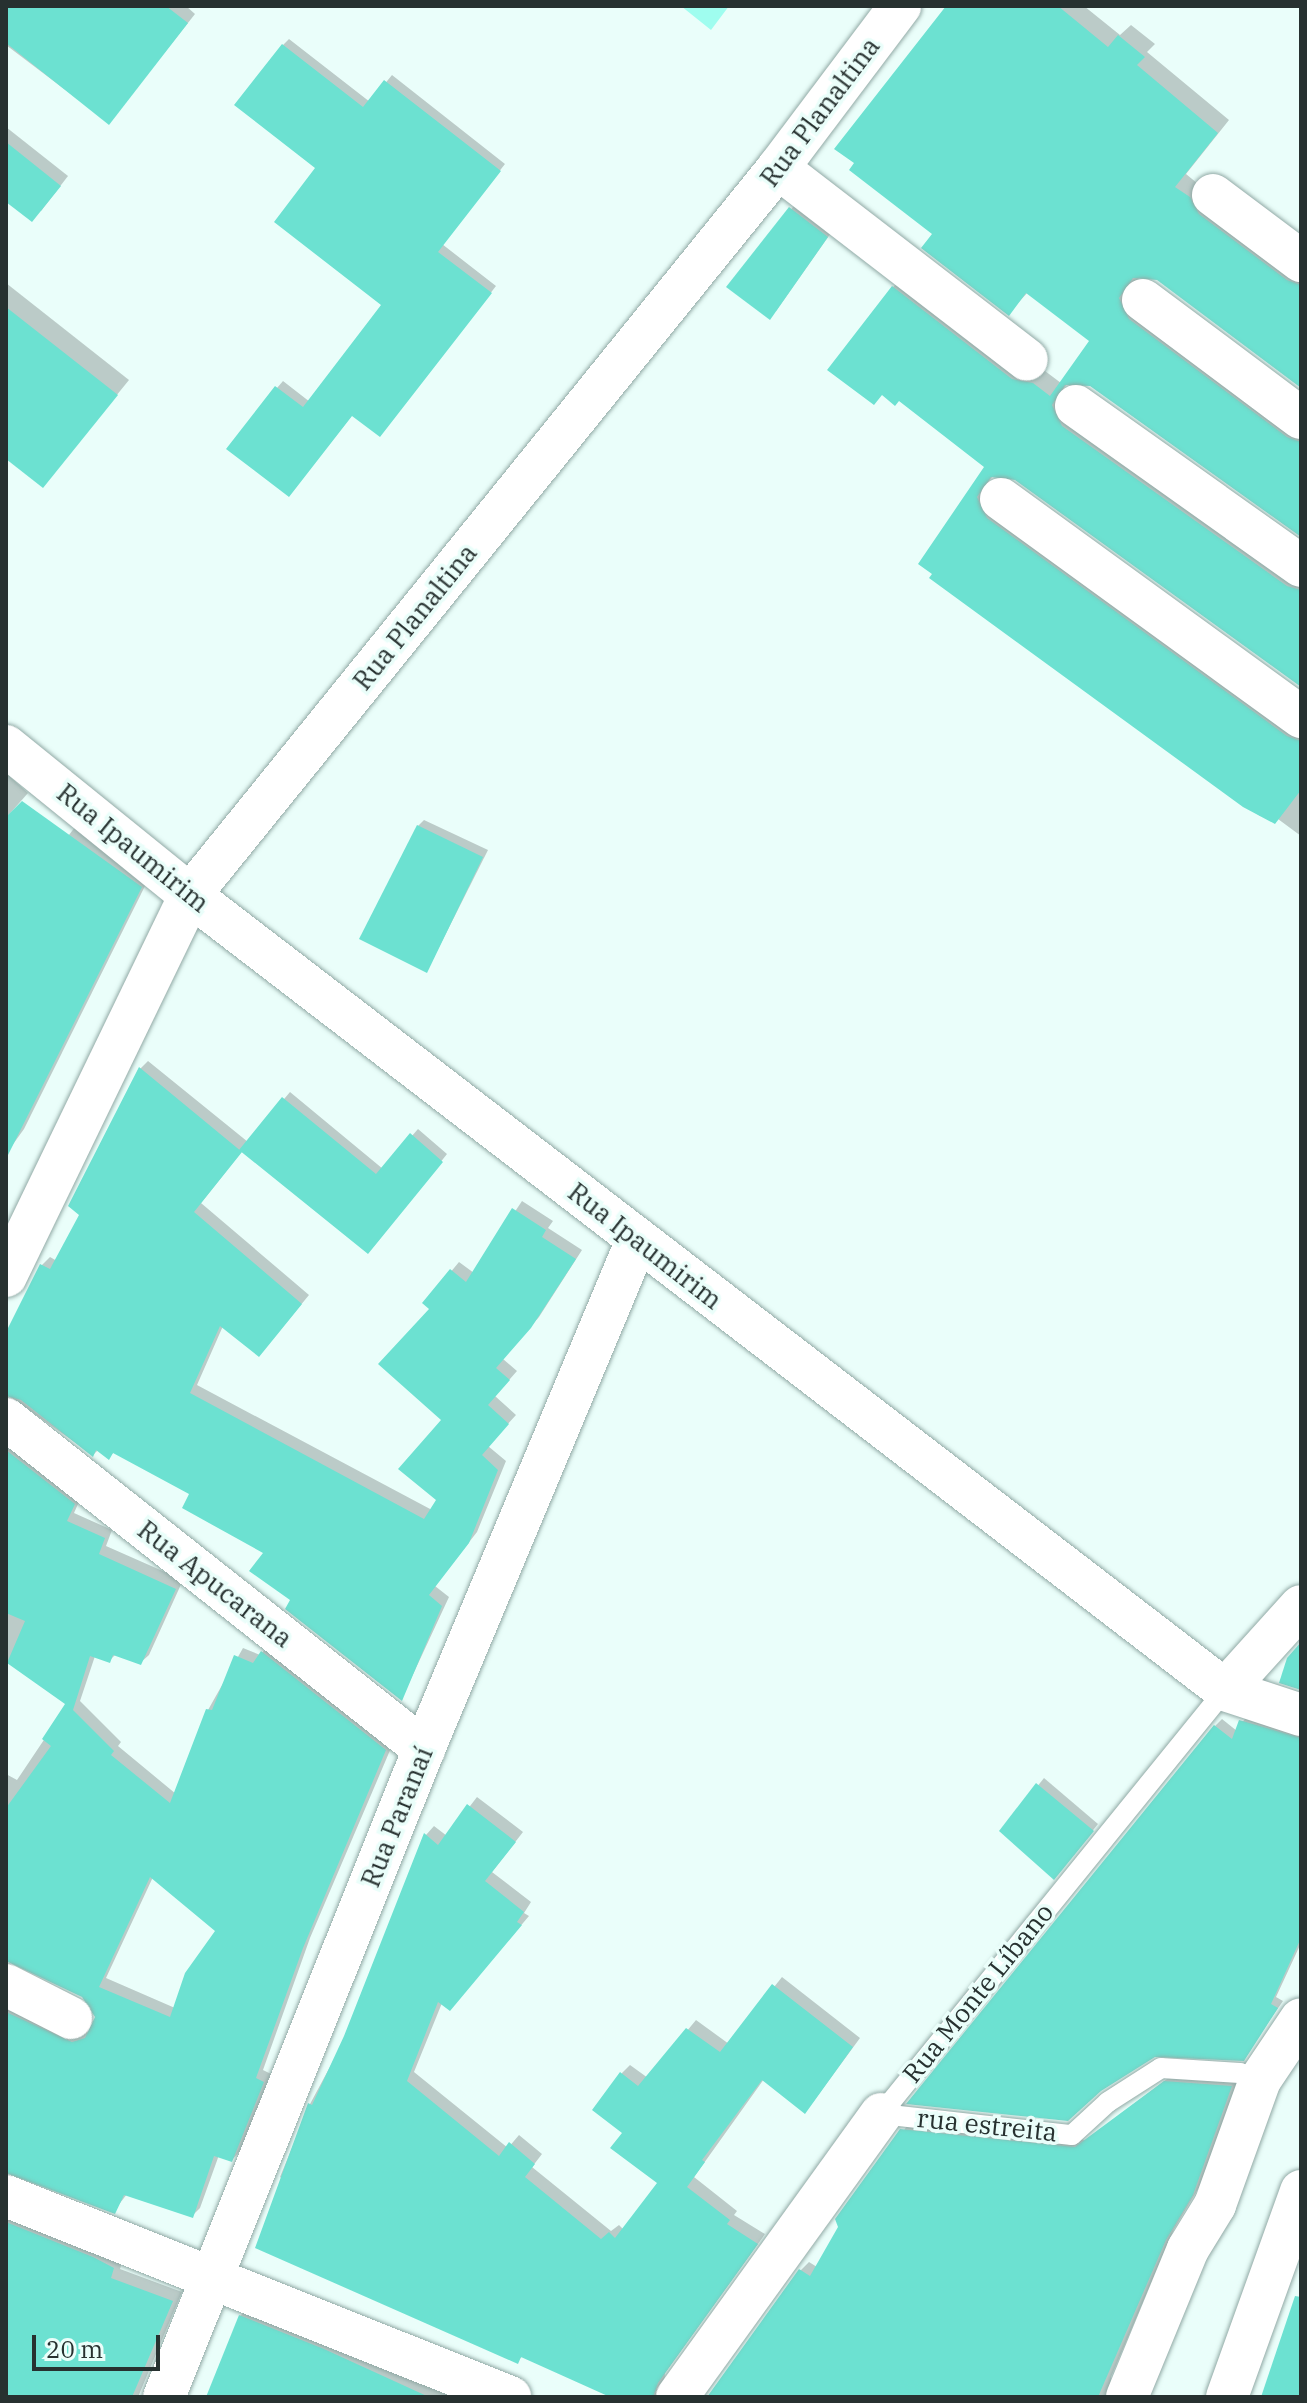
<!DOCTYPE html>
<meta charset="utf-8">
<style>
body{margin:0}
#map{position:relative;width:1307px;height:2403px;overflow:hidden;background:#eafefa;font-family:"IBM Plex Serif",serif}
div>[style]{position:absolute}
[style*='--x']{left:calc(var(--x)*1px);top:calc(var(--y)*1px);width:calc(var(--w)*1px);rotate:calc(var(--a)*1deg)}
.green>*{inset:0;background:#9ffdef}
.shadow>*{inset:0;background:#0003}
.building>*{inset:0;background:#6ce1d1}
.roads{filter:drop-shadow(0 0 2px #91a9a5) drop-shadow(0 0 2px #91a9a5)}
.lane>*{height:20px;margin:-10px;padding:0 10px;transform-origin:10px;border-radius:10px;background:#fff}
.street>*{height:42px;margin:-21px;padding:0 21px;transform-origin:21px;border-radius:21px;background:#fff}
span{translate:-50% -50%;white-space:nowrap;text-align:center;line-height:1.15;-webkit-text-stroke:7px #eafefa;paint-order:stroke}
.street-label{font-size:26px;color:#273130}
.frame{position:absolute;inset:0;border:8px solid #273130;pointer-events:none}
.scale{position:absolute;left:32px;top:2335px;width:128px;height:36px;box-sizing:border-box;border:4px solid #273130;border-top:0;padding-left:10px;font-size:24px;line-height:28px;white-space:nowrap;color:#273130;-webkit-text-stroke:6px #eafefa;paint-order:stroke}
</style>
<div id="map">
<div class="green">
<div style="clip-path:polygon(681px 6px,729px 6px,711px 30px)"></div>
</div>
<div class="shadow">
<div style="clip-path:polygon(6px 6px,186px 6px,195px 14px,109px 123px,6px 45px)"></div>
<div style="clip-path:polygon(949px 6px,1084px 6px,1120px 35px,1131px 25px,1155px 44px,1147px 52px,1229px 120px,1186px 174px,1301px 269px,1301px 386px,1158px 279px,1145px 274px,1130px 285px,1301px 426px,1301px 534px,1091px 384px,1069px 382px,1063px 389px,1074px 414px,1301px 575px,1301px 685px,1016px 478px,994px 475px,988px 482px,999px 506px,1301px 726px,1301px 836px,1278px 819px,1260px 816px,932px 578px,987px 467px,893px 287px,905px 275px,1025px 368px,1045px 371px,1061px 383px,1091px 341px,1028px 292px,1009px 313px)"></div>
<div style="clip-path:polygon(289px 39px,370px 102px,392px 75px,505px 164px,442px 244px,496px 286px,386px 428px,353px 414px,295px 488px,277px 388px,283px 381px,310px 402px,384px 305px,318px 168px,283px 45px)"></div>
<div style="clip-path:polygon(6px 127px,68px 176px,41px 211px,6px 199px)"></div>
<div style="clip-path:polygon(797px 202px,833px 230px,776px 311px,729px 287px)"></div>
<div style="clip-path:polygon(6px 283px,129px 380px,43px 486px,6px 456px)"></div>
<div style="clip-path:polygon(6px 773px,28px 793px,6px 818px)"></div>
<div style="clip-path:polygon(424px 820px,488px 850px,427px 971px,418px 826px)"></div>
<div style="clip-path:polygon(76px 826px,149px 878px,24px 1129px,6px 1154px,6px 915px)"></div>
<div style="clip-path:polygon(148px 1061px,248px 1142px,290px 1092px,383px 1169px,418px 1129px,447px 1154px,374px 1246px,243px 1150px,201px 1203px,309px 1295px,267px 1346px,223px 1326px,197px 1385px,432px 1510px,439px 1500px,444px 1420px,431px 1308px,425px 1303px,459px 1262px,474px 1273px,522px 1201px,553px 1221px,548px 1228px,582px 1250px,539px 1317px,503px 1359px,517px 1371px,495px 1396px,516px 1415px,488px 1446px,506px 1461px,477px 1532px,435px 1586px,449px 1597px,402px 1698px,292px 1600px,266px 1552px,191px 1493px,114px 1452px,109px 1457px,99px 1449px,93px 1455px,6px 1394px,6px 1339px,42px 1265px,50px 1257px,57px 1261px,81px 1214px,140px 1069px)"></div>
<div style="clip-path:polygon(evenodd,6px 1435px,82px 1495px,74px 1513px,112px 1530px,106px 1546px,183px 1580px,149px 1655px,140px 1663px,116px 1654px,109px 1661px,95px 1656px,80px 1701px,121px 1742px,118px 1746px,176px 1794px,208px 1710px,243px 1648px,260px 1655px,270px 1644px,394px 1741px,310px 1938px,263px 2070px,271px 2074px,240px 2151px,232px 2160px,219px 2155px,200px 2208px,192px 2216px,127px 2194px,114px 2211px,6px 2150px,6px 2000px,83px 2034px,95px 2027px,97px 2016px,83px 1995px,6px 1960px,6px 1774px,17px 1780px,68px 1704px,6px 1659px,6px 1435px,153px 1877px,218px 1930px,175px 2008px,106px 1978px,153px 1877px)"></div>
<div style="clip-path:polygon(1248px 1714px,1301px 1732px,1301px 1943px,1276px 1997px,1283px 2001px,1243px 2059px,1215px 1726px,1222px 1719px,1237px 1731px)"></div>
<div style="clip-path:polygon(1044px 1778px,1098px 1824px,1060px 1871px,1002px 1831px)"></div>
<div style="clip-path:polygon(477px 1797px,523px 1832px,492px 1872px,531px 1902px,524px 1913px,529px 1916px,458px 2000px,442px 2003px,414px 2072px,508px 2148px,519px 2135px,542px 2154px,532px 2167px,611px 2231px,619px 2225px,624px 2230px,660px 2183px,624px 2132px,622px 2073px,630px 2065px,648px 2078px,696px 2020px,729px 2044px,782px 1977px,860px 2038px,813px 2102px,764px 2079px,694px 2177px,737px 2211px,734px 2215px,765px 2234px,665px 2373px,663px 2397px,615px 2397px,523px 2356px,517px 2361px,280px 2177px,310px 2104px,346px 2037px,426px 1835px,434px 1826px,447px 1836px)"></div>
<div style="clip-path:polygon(1175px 2073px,1240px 2077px,1201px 2184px,1174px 2229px,1111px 2377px,1113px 2397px,709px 2397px,800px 2271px,809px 2262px,817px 2267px,910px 2121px,1086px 2140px)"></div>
<div style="clip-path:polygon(6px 2208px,123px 2259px,120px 2269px,182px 2292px,138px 2397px,6px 2397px)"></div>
<div style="clip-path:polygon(251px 2305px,458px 2397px,208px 2397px,240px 2316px)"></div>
</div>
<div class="building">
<div style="clip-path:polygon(6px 6px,166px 6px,188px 23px,109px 125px,6px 43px)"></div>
<div style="clip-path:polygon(946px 6px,1058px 6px,1108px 47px,1118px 35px,1145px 57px,1137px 65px,1218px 133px,1175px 187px,1190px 197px,1199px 214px,1287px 280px,1301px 285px,1301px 388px,1157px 280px,1133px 278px,1119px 298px,1129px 319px,1287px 437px,1301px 442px,1301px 537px,1090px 386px,1065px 385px,1052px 405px,1062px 426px,1287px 586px,1301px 590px,1301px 687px,1015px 480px,991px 477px,977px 497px,987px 518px,1287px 736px,1301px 741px,1301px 790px,1275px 824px,1243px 807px,929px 578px,932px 574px,918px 564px,984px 467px,899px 401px,895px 406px,882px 395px,874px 405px,827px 370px,892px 286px,1012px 379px,1033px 383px,1050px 396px,1089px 341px,1026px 293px,1009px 316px,921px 248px,932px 234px,849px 170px,854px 163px,834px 149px)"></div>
<div style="clip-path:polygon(282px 44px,363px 107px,384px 80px,501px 171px,438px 252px,492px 293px,380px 437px,352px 416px,289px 497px,226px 449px,275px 386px,303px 407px,381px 305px,274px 222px,315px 168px,234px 105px)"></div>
<div style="clip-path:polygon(6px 142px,61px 186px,32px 222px,6px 202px)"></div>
<div style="clip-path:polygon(789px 207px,828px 237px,770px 320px,726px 287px)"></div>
<div style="clip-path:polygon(6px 307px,118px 395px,43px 488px,6px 459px)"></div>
<div style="clip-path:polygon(22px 801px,142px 887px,6px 1159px,6px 817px)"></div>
<div style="clip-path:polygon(417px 825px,483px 857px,427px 973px,359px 939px)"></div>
<div style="clip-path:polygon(139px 1067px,242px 1152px,194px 1212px,302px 1304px,259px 1357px,220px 1326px,190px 1393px,424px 1519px,436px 1500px,398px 1469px,441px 1420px,378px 1364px,429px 1309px,422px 1303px,450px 1269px,466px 1282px,512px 1208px,546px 1230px,542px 1237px,576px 1259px,531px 1328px,496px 1368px,510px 1380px,488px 1405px,509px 1424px,482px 1455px,498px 1470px,469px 1543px,429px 1595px,442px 1606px,402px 1701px,285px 1609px,290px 1600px,249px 1571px,263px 1553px,182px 1508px,189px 1494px,113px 1453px,109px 1460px,96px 1450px,93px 1457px,21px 1400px,6px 1396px,6px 1332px,40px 1264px,50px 1269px,79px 1215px,68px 1206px)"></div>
<div style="clip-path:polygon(282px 1097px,376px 1174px,410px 1133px,443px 1162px,368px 1254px,239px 1150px)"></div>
<div style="clip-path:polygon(evenodd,6px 1450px,75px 1504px,67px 1521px,105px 1538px,99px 1554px,176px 1589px,141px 1665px,113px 1655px,110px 1663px,90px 1656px,73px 1710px,114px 1751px,111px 1755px,170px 1803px,206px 1709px,212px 1710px,234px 1655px,253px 1663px,261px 1651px,386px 1750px,303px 1948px,256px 2078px,264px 2082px,232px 2162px,214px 2156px,193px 2218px,124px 2195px,115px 2214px,6px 2173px,6px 2012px,72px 2042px,85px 2038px,95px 2017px,82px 1997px,6px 1961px,6px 1808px,51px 1746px,42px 1739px,65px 1704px,7px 1663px,25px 1621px,6px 1613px,6px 1450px,150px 1877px,215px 1931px,185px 1973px,170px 2017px,99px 1987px,150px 1877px)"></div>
<div style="clip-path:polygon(1301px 1642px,1301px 1690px,1279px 1683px,1287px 1658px)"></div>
<div style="clip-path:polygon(1239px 1720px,1301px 1738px,1301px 1938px,1271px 2004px,1278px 2008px,1244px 2061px,1155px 2057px,1101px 2091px,1068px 2121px,906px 2104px,1214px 1725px,1232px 1739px)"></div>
<div style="clip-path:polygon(1036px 1783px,1094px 1831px,1054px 1880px,999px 1831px)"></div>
<div style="clip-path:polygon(467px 1804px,516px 1842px,485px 1881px,524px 1912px,517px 1922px,522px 1925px,450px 2011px,438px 2002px,407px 2081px,499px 2156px,509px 2142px,535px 2164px,525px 2177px,601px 2239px,609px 2232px,615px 2238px,657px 2183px,610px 2148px,622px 2133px,592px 2110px,620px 2072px,638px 2086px,686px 2028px,720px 2052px,772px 1984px,853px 2047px,805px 2114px,762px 2080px,702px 2160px,705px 2162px,687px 2187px,730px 2220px,727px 2224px,758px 2244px,658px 2383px,653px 2397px,610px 2397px,521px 2357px,518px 2364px,255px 2248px,308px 2103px,312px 2105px,344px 2036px,424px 1833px,438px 1845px)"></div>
<div style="clip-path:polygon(1164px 2081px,1232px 2086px,1193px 2195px,1166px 2240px,1098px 2397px,707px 2397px,799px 2269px,810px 2276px,838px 2227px,835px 2219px,900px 2129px,1075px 2147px)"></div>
<div style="clip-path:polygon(6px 2222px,93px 2257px,114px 2268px,111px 2278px,173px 2301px,132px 2397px,6px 2397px)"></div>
<div style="clip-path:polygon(1295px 2296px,1301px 2297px,1301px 2397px,1261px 2397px)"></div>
<div style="clip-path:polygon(239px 2315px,324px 2349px,429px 2397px,206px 2397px)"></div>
</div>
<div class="roads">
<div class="lane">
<div style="--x:881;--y:2114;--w:546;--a:-50.95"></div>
<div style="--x:881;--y:2114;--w:192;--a:6.3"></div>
<div style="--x:1072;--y:2135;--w:49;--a:-42.5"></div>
<div style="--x:1108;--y:2102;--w:63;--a:-32.7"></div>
<div style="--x:1161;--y:2068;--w:79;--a:3.6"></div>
<div style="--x:1240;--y:2073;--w:21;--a:19"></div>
</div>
<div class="street">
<div style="--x:778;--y:168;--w:314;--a:37.6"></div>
<div style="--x:1213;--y:195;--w:110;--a:36.9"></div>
<div style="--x:1143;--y:300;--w:197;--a:36.8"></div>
<div style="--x:1076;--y:406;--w:276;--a:35.4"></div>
<div style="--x:1001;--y:499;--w:371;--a:36"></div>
<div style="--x:6;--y:746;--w:237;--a:39"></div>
<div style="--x:190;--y:895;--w:1305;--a:37.53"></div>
<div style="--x:1225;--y:1690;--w:80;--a:18.2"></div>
<div style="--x:6;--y:1276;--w:423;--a:-64.2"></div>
<div style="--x:190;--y:895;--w:935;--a:-51.03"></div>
<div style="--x:778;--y:168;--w:203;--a:-53"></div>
<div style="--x:6;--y:1419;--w:533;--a:38.29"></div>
<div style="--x:1225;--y:1690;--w:113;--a:-47.9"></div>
<div style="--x:6;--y:1985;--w:73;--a:26.9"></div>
<div style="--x:6;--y:2196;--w:543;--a:21.74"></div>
<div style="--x:164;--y:2397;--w:698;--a:-68.14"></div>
<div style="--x:424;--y:1749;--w:552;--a:-67.29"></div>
<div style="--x:677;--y:2397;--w:349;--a:-54.2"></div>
<div style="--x:1127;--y:2397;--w:160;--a:-67.6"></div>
<div style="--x:1188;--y:2249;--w:52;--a:-58.5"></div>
<div style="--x:1215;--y:2205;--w:133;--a:-70.2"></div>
<div style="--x:1260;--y:2080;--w:73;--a:-56.1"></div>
<div style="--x:1227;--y:2397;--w:219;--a:-70.2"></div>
</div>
</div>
<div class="street-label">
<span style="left:820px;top:112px;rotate:-53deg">Rua Planaltina</span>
<span style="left:415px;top:617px;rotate:-51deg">Rua Planaltina</span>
<span style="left:133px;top:848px;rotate:39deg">Rua Ipaumirim</span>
<span style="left:645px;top:1246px;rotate:38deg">Rua Ipaumirim</span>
<span style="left:215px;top:1584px;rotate:38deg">Rua Apucarana</span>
<span style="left:397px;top:1817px;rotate:-68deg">Rua Paranaí</span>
<span style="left:978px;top:1993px;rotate:-51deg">Rua Monte Líbano</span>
<span style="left:987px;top:2125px;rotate:6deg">rua estreita</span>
</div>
<div class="frame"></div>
<div class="scale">20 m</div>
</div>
